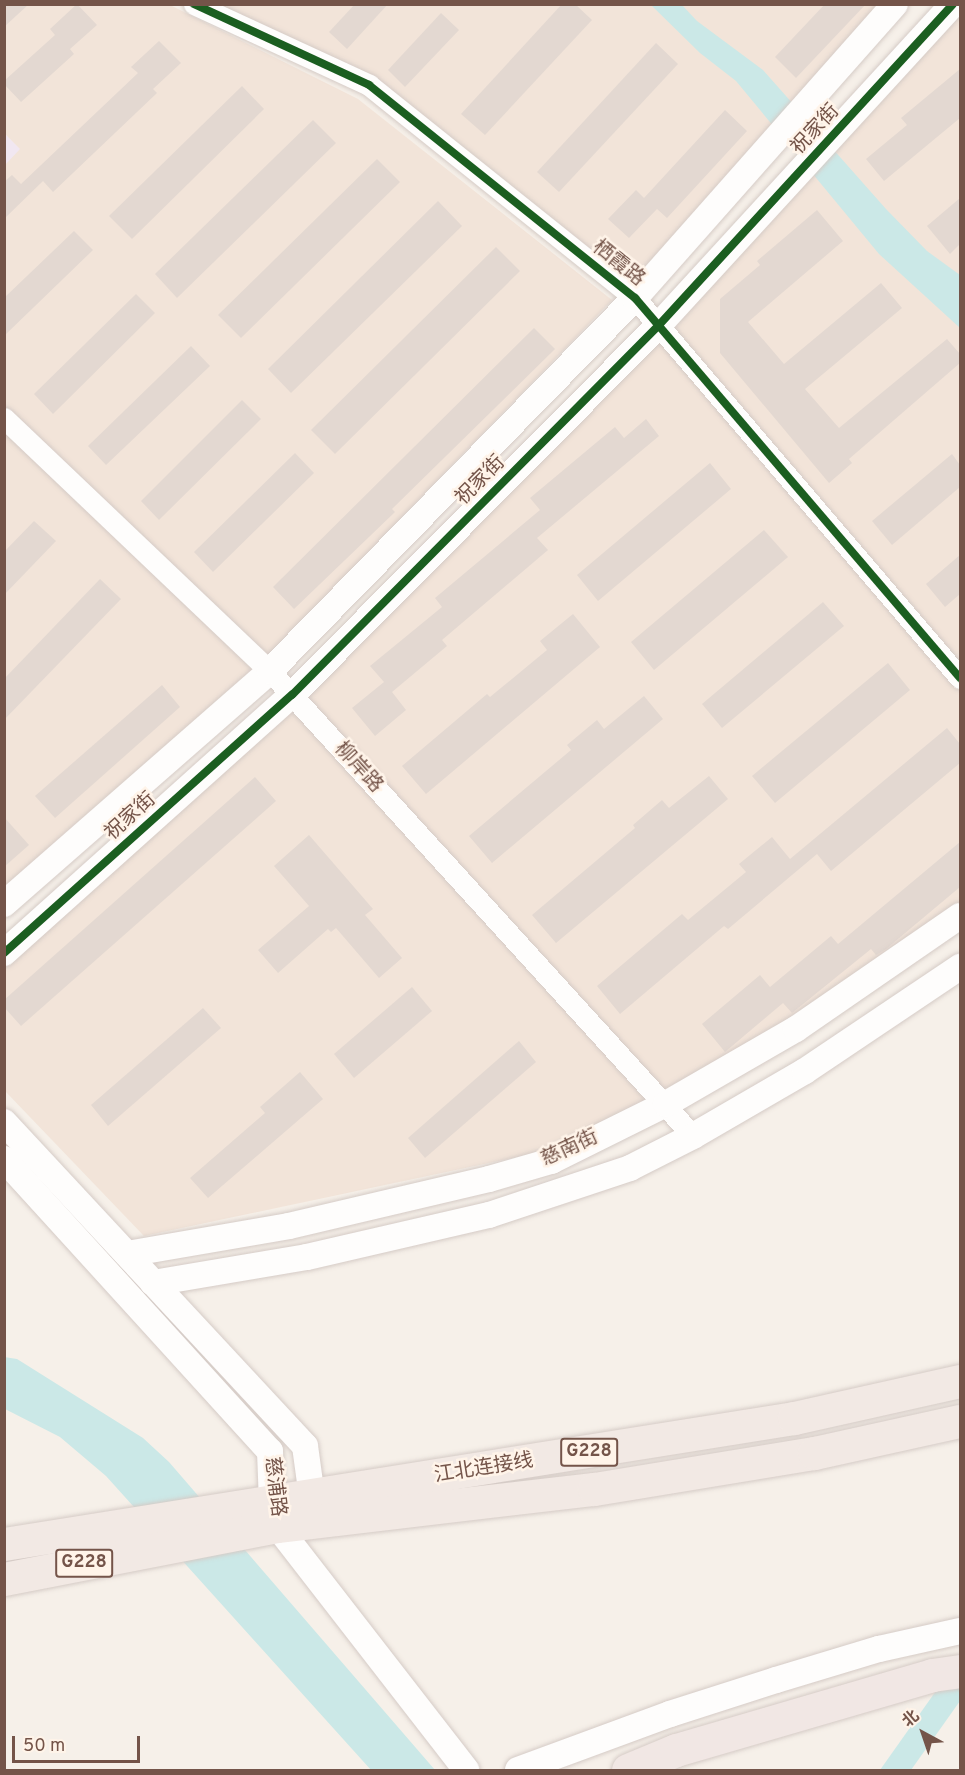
<!DOCTYPE html>
<meta charset="utf-8">
<style>
body{margin:0}
#map{position:relative;width:965px;height:1775px;overflow:hidden;background:#f6f0e9;font-family:Overpass,"Noto Sans SC",sans-serif}
div>[style]{position:absolute}
[style*='--x']{left:calc(var(--x)*1px);top:calc(var(--y)*1px);width:calc(var(--w)*1px);rotate:calc(var(--a)*1deg)}
.residential>*{inset:0;background:#f2e4d9}
.education>*{inset:0;background:#f1e7f1}
.water>*{inset:0;background:#cbe8e7}
.building>*{inset:0;background:#e3d8d1}
.roads{filter:drop-shadow(0 0 2px #d5cbc6) drop-shadow(0 0 2px #d5cbc6)}
.minor>*{height:21px;margin:-10.5px;padding:0 10.5px;transform-origin:10.5px;border-radius:10.5px;background:#fefdfc}
.tertiary>*{height:26px;margin:-13px;padding:0 13px;transform-origin:13px;border-radius:13px;background:#fefdfc}
.trunk>*{height:33px;margin:-16.5px;padding:0 16.5px;transform-origin:16.5px;border-radius:16.5px;background:#f2e9e4}
.motorway>*{height:33px;margin:-16.5px;padding:0 16.5px;transform-origin:16.5px;border-radius:16.5px;background:#f1e7e4}
.cycleway>*{height:8px;margin:-4px;padding:0 4px;transform-origin:4px;border-radius:4px;background:#1b5e20}
span{translate:-50% -50%;white-space:nowrap;text-align:center;line-height:1.15;-webkit-text-stroke:5px #fff4e9;paint-order:stroke}
.shield-label span{padding:2px 4px;background:#fff4e9;border:2px solid;border-radius:4px;-webkit-text-stroke-width:0}
.shield-label{font-size:18px;color:#745449;font-weight:700}
.street-label{font-size:20px;color:#745449}
.frame{position:absolute;inset:0;border:6px solid #745449;pointer-events:none}
.north{position:absolute;left:893px;top:1703px;width:60px;height:60px;-webkit-text-stroke:4px #fff4e9;paint-order:stroke;rotate:320deg;font-size:16px;font-weight:700;line-height:24px;text-align:center;color:#745449}
.north::after{content:'';display:block;margin:auto;width:21px;height:27px;background:#745449;clip-path:polygon(50% 0,100% 100%,50% 72%,0 100%)}
.scale{position:absolute;left:12px;top:1736px;width:128px;height:27px;box-sizing:border-box;border:3px solid #745449;border-top:0;padding-left:8px;font-size:18px;line-height:21px;white-space:nowrap;color:#745449;-webkit-text-stroke:4px #fff4e9;paint-order:stroke}
</style>
<div id="map">
<div class="residential">
<div style="clip-path:polygon(5px 5px,170px 5px,358px 99px,612px 300px,244px 680px,5px 886px,4px 165px,19px 149px,5px 134px)"></div>
<div style="clip-path:polygon(213px 5px,886px 5px,635px 288px,380px 81px)"></div>
<div style="clip-path:polygon(960px 11px,960px 664px,670px 326px)"></div>
<div style="clip-path:polygon(660px 333px,960px 686px,960px 905px,853px 981px,667px 1098px,299px 695px)"></div>
<div style="clip-path:polygon(291px 707px,652px 1101px,546px 1151px,144px 1236px,5px 1091px,4px 963px)"></div>
</div>
<div class="education">
<div style="clip-path:polygon(5px 134px,20px 149px,5px 165px,4px 165px)"></div>
</div>
<div class="water">
<div style="clip-path:polygon(651px 5px,682px 5px,697px 21px,763px 70px,886px 209px,927px 251px,960px 275px,960px 328px,879px 254px,736px 81px,700px 53px)"></div>
<div style="clip-path:polygon(4px 1357px,17px 1359px,143px 1438px,169px 1462px,435px 1770px,371px 1770px,106px 1476px,60px 1437px,5px 1409px)"></div>
<div style="clip-path:polygon(960px 1657px,960px 1701px,911px 1770px,880px 1770px)"></div>
</div>
<div class="building">
<div style="clip-path:polygon(4px 4px,29px 4px,4px 27px)"></div>
<div style="clip-path:polygon(77px 4px,97px 25px,70px 49px,74px 54px,21px 102px,4px 84px,4px 81px,55px 35px,50px 29px)"></div>
<div style="clip-path:polygon(355px 4px,388px 4px,347px 49px,329px 32px)"></div>
<div style="clip-path:polygon(562px 4px,575px 4px,592px 20px,485px 135px,461px 114px)"></div>
<div style="clip-path:polygon(825px 4px,866px 4px,796px 78px,775px 57px)"></div>
<div style="clip-path:polygon(441px 13px,459px 30px,405px 87px,388px 70px)"></div>
<div style="clip-path:polygon(159px 41px,181px 63px,153px 89px,157px 93px,53px 192px,43px 181px,4px 219px,4px 182px,12px 175px,21px 184px,138px 73px,131px 67px)"></div>
<div style="clip-path:polygon(656px 43px,678px 64px,559px 192px,537px 172px)"></div>
<div style="clip-path:polygon(960px 69px,960px 118px,884px 181px,866px 159px,907px 125px,901px 118px)"></div>
<div style="clip-path:polygon(242px 86px,264px 109px,132px 239px,109px 216px)"></div>
<div style="clip-path:polygon(725px 110px,747px 131px,667px 218px,657px 209px,629px 238px,608px 219px,636px 190px,644px 198px)"></div>
<div style="clip-path:polygon(313px 120px,336px 143px,177px 298px,155px 274px)"></div>
<div style="clip-path:polygon(377px 159px,400px 182px,241px 338px,218px 315px)"></div>
<div style="clip-path:polygon(960px 198px,960px 244px,950px 254px,927px 226px)"></div>
<div style="clip-path:polygon(438px 201px,462px 226px,291px 393px,268px 369px)"></div>
<div style="clip-path:polygon(817px 210px,843px 241px,748px 322px,784px 364px,881px 283px,902px 308px,805px 389px,839px 428px,947px 339px,960px 354px,960px 363px,849px 459px,852px 463px,829px 483px,720px 353px,720px 299px,760px 265px,757px 261px)"></div>
<div style="clip-path:polygon(74px 231px,93px 250px,4px 336px,4px 298px)"></div>
<div style="clip-path:polygon(496px 247px,520px 271px,335px 454px,311px 430px)"></div>
<div style="clip-path:polygon(136px 294px,155px 313px,53px 414px,34px 394px)"></div>
<div style="clip-path:polygon(534px 328px,555px 349px,392px 509px,395px 512px,294px 609px,273px 587px)"></div>
<div style="clip-path:polygon(191px 346px,210px 366px,106px 465px,88px 446px)"></div>
<div style="clip-path:polygon(242px 400px,261px 419px,159px 520px,141px 501px)"></div>
<div style="clip-path:polygon(646px 419px,659px 436px,537px 538px,548px 550px,442px 640px,447px 646px,392px 692px,406px 710px,375px 736px,352px 708px,384px 682px,370px 666px,442px 607px,435px 598px,540px 510px,530px 498px,615px 427px,624px 438px)"></div>
<div style="clip-path:polygon(295px 453px,314px 473px,213px 572px,194px 552px)"></div>
<div style="clip-path:polygon(952px 454px,960px 465px,960px 487px,892px 545px,872px 521px)"></div>
<div style="clip-path:polygon(710px 463px,731px 489px,598px 601px,577px 575px)"></div>
<div style="clip-path:polygon(34px 521px,56px 541px,4px 595px,4px 552px)"></div>
<div style="clip-path:polygon(764px 530px,788px 557px,654px 670px,631px 642px)"></div>
<div style="clip-path:polygon(960px 555px,960px 594px,945px 607px,926px 584px)"></div>
<div style="clip-path:polygon(100px 579px,121px 599px,4px 720px,4px 679px)"></div>
<div style="clip-path:polygon(823px 602px,844px 626px,722px 728px,702px 704px)"></div>
<div style="clip-path:polygon(573px 614px,600px 647px,426px 794px,402px 766px,487px 694px,490px 697px,547px 650px,540px 641px)"></div>
<div style="clip-path:polygon(888px 663px,910px 690px,775px 803px,752px 776px)"></div>
<div style="clip-path:polygon(162px 685px,180px 707px,55px 818px,35px 796px)"></div>
<div style="clip-path:polygon(644px 696px,663px 719px,492px 863px,469px 836px,571px 750px,567px 745px,597px 720px,604px 729px)"></div>
<div style="clip-path:polygon(947px 728px,960px 744px,960px 763px,831px 871px,817px 854px,728px 929px,724px 926px,620px 1014px,597px 986px,682px 914px,688px 920px,746px 872px,739px 864px,772px 837px,790px 859px)"></div>
<div style="clip-path:polygon(709px 776px,728px 799px,556px 943px,532px 915px,635px 828px,633px 825px,662px 800px,669px 808px)"></div>
<div style="clip-path:polygon(255px 777px,276px 801px,21px 1026px,4px 1007px,4px 1000px)"></div>
<div style="clip-path:polygon(4px 817px,29px 845px,4px 867px)"></div>
<div style="clip-path:polygon(309px 835px,373px 909px,365px 915px,402px 958px,379px 978px,336px 928px,331px 932px,328px 929px,278px 973px,258px 950px,309px 906px,274px 866px)"></div>
<div style="clip-path:polygon(960px 842px,960px 887px,886px 949px,876px 955px,871px 949px,792px 1013px,783px 1003px,725px 1052px,702px 1024px,760px 975px,770px 987px,831px 936px,838px 944px)"></div>
<div style="clip-path:polygon(412px 987px,432px 1011px,354px 1078px,334px 1054px)"></div>
<div style="clip-path:polygon(203px 1008px,221px 1028px,108px 1126px,91px 1105px)"></div>
<div style="clip-path:polygon(519px 1041px,536px 1062px,425px 1158px,408px 1138px)"></div>
<div style="clip-path:polygon(300px 1072px,323px 1099px,208px 1198px,190px 1178px,265px 1113px,260px 1107px)"></div>
</div>
<div class="roads">
<div class="minor">
<div style="--x:194;--y:4;--w:193;--a:24.8"></div>
<div style="--x:369;--y:85;--w:341;--a:38.7"></div>
<div style="--x:635;--y:298;--w:500;--a:49.46"></div>
<div style="--x:4;--y:418;--w:367;--a:43.6"></div>
<div style="--x:270;--y:671;--w:629;--a:47.71"></div>
</div>
<div class="tertiary">
<div style="--x:4;--y:904;--w:354;--a:-41.2"></div>
<div style="--x:270;--y:671;--w:522;--a:-45.62"></div>
<div style="--x:635;--y:298;--w:392;--a:-48.5"></div>
<div style="--x:4;--y:953;--w:387;--a:-41.9"></div>
<div style="--x:292;--y:695;--w:521;--a:-45.23"></div>
<div style="--x:659;--y:325;--w:435;--a:-47.5"></div>
<div style="--x:4;--y:1122;--w:442;--a:47.1"></div>
<div style="--x:305;--y:1446;--w:51;--a:82.2"></div>
<div style="--x:312;--y:1497;--w:16;--a:140"></div>
<div style="--x:4;--y:1159;--w:395;--a:47.7"></div>
<div style="--x:270;--y:1451;--w:52;--a:87.8"></div>
<div style="--x:272;--y:1503;--w:24;--a:78"></div>
<div style="--x:277;--y:1526;--w:309;--a:52.2"></div>
<div style="--x:127;--y:1254;--w:164;--a:-9.8"></div>
<div style="--x:289;--y:1226;--w:205;--a:-13.2"></div>
<div style="--x:489;--y:1179;--w:65;--a:-16.2"></div>
<div style="--x:551;--y:1161;--w:128;--a:-26.4"></div>
<div style="--x:666;--y:1104;--w:150;--a:-30"></div>
<div style="--x:796;--y:1029;--w:199;--a:-34.6"></div>
<div style="--x:153;--y:1283;--w:156;--a:-9.6"></div>
<div style="--x:307;--y:1257;--w:187;--a:-13"></div>
<div style="--x:489;--y:1215;--w:149;--a:-18.4"></div>
<div style="--x:630;--y:1168;--w:71;--a:-26.9"></div>
<div style="--x:693;--y:1136;--w:129;--a:-30.1"></div>
<div style="--x:805;--y:1071;--w:187;--a:-33.9"></div>
<div style="--x:518;--y:1770;--w:162;--a:-20.2"></div>
<div style="--x:670;--y:1714;--w:111;--a:-17.8"></div>
<div style="--x:776;--y:1680;--w:108;--a:-16.8"></div>
<div style="--x:879;--y:1649;--w:83;--a:-12.5"></div>
</div>
<div class="trunk">
<div style="--x:4;--y:1544;--w:800;--a:-9.06"></div>
<div style="--x:794;--y:1418;--w:170;--a:-12.6"></div>
<div style="--x:4;--y:1579;--w:278;--a:-11"></div>
<div style="--x:277;--y:1526;--w:319;--a:-6.7"></div>
<div style="--x:594;--y:1489;--w:223;--a:-9.3"></div>
<div style="--x:814;--y:1453;--w:149;--a:-12.4"></div>
</div>
<div class="motorway">
<div style="--x:628;--y:1770;--w:52;--a:-22.6"></div>
<div style="--x:676;--y:1750;--w:267;--a:-16.3"></div>
<div style="--x:932;--y:1675;--w:28;--a:-8"></div>
</div>
</div>
<div class="cycleway">
<div style="--x:194;--y:4;--w:193;--a:24.8"></div>
<div style="--x:369;--y:85;--w:341;--a:38.7"></div>
<div style="--x:635;--y:298;--w:500;--a:49.46"></div>
<div style="--x:4;--y:953;--w:387;--a:-41.9"></div>
<div style="--x:292;--y:695;--w:521;--a:-45.23"></div>
<div style="--x:659;--y:325;--w:435;--a:-47.5"></div>
</div>
<div class="shield-label">
<span style="left:589px;top:1452px">G228</span>
<span style="left:84px;top:1563px">G228</span>
</div>
<div class="street-label">
<span style="left:816px;top:130px;rotate:-47deg">祝家街</span>
<span style="left:618px;top:264px;rotate:39deg">栖霞路</span>
<span style="left:481px;top:481px;rotate:-45deg">祝家街</span>
<span style="left:358px;top:768px;rotate:48deg">柳岸路</span>
<span style="left:131px;top:817px;rotate:-42deg">祝家街</span>
<span style="left:570px;top:1149px;rotate:-25deg">慈南街</span>
<span style="left:484px;top:1469px;rotate:-9deg">江北连接线</span>
<span style="left:274px;top:1487px;rotate:83deg">慈浦路</span>
</div>
<div class="frame"></div>
<div class="north">北</div>
<div class="scale">50 m</div>
</div>
